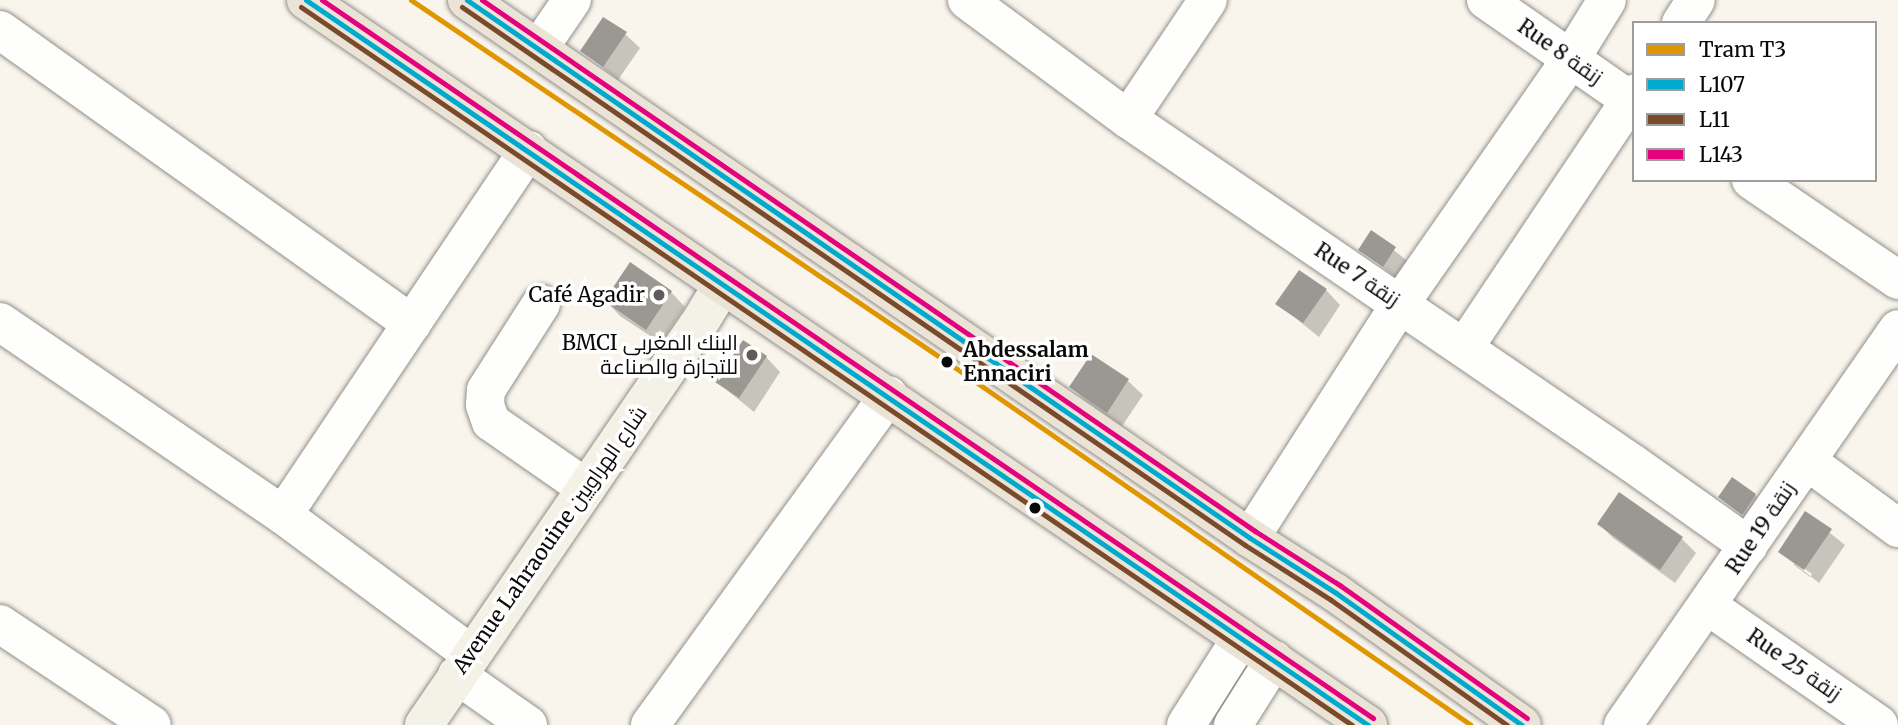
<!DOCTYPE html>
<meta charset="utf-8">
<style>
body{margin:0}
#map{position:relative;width:1898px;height:725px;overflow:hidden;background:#f9f5ec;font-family:Merriweather,Cairo,serif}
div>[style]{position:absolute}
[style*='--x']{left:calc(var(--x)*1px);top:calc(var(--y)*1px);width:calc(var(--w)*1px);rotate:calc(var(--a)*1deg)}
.shadow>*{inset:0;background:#0003}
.building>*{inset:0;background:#9b9893}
.roads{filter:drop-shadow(0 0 2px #918f8b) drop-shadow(0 0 2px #918f8b)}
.street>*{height:38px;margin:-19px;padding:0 19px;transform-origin:19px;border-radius:19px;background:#fefefc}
.secondary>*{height:38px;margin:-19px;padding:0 19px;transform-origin:19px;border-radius:19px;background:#f4f1e6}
.primary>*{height:38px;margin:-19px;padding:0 19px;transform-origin:19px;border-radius:19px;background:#ebe3d6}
.bus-1>*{height:5px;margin:-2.5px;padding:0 2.5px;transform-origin:2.5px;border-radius:2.5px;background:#00a9ce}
.bus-2>*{height:5px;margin:-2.5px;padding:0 2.5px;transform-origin:2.5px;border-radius:2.5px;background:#7a4b2a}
.bus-3>*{height:5px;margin:-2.5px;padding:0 2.5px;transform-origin:2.5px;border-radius:2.5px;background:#e5007d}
.tram-1>*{height:5px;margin:-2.5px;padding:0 2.5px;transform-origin:2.5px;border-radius:2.5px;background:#df9601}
.dots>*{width:19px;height:19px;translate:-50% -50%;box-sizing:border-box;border:4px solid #fff;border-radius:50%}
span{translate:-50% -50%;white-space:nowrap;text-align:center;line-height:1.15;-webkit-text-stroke:7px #fff;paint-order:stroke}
.street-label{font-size:21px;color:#090909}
.poi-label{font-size:21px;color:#090909}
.right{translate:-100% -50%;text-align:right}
.stop-label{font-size:21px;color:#090909;font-weight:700}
.left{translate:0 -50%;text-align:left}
.legend{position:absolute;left:1632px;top:21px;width:245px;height:161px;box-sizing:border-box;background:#fff;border:2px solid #9d9d9d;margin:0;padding:9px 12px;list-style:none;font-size:21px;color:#090909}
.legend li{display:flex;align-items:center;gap:14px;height:35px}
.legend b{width:35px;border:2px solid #9d9d9d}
</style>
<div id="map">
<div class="shadow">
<div style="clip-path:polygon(625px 34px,640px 48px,618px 80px,582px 51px)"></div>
<div style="clip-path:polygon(1371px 232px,1410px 263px,1399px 280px,1360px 249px)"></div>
<div style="clip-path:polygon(1326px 290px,1340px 305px,1319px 337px,1278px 304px)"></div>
<div style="clip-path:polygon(671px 292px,685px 307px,661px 343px,620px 316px,606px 301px)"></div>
<div style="clip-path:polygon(1092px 356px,1128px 381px,1143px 395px,1122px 426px,1086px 401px,1071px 387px)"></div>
<div style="clip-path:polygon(766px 357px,780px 372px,754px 412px,717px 382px)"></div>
<div style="clip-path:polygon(1755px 495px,1762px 502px,1750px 520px,1721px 497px)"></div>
<div style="clip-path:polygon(evenodd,1806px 514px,1845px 545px,1819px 583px,1780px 552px,1806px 514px,1794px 561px,1812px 574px,1810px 577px,1794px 565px,1794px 561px)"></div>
<div style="clip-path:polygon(1599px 524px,1682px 539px,1696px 553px,1675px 583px,1613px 538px)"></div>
</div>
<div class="building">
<div style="clip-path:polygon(603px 17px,627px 32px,603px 67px,580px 51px)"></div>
<div style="clip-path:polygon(1371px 230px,1396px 247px,1383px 267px,1358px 250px)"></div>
<div style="clip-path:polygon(630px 262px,672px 291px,646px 330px,604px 301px)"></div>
<div style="clip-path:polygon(1299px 270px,1327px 289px,1303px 323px,1275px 304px)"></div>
<div style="clip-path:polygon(743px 340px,767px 356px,739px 398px,715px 382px)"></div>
<div style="clip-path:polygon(1091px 354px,1129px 379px,1107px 413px,1069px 387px)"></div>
<div style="clip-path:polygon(1732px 477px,1756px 494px,1742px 515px,1718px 497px)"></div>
<div style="clip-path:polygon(1619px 492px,1683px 537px,1660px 570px,1597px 524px)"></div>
<div style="clip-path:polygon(1805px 511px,1832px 529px,1804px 570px,1778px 552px)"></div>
</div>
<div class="roads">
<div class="street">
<div style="--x:967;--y:0;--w:200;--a:36.5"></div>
<div style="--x:1128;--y:119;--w:610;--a:34.32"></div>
<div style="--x:1632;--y:463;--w:143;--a:35.4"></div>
<div style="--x:1486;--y:0;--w:180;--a:34.8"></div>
<div style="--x:1681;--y:23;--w:27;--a:-57"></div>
<div style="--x:0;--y:30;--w:506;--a:35.51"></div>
<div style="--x:539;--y:48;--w:58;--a:-55.5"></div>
<div style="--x:1128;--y:119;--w:143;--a:-56.1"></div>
<div style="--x:1751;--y:180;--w:178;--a:34.2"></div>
<div style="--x:541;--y:304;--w:102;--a:122.6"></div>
<div style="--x:486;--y:390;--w:15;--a:94"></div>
<div style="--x:485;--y:405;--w:18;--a:71"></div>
<div style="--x:491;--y:422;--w:116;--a:34.8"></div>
<div style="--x:0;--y:322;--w:343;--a:34.3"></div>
<div style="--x:283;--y:515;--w:234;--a:36.5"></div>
<div style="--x:1464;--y:348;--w:306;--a:-56.2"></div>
<div style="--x:1807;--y:461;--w:113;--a:36.4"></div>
<div style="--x:283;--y:515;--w:440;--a:-56.1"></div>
<div style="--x:1250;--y:538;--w:278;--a:-57.3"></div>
<div style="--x:1400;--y:304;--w:297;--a:-55.1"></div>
<div style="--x:1570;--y:60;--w:70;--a:-58.3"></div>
<div style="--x:1708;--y:606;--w:208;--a:34.8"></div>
<div style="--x:0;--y:624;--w:182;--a:33.6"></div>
<div style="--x:457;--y:675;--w:87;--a:35.2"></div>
<div style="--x:650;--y:725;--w:407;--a:-54.1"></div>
<div style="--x:1186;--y:725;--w:103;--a:-57.7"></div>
<div style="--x:1233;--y:725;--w:77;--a:-57.8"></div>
<div style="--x:1623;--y:725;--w:482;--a:-55.2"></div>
</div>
<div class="secondary">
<div style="--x:424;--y:725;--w:483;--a:-55.6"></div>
<div style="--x:697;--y:327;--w:50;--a:-58.8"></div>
</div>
<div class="primary">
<div style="--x:306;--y:0;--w:1286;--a:34.32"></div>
<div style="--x:467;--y:0;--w:950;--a:34.49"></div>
<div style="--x:1250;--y:538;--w:102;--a:32.6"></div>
<div style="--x:1336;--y:593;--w:228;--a:35.4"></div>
</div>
</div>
<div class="bus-1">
<div style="--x:306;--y:0;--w:1286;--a:34.32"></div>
<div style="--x:467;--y:0;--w:950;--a:34.49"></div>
<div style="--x:1250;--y:538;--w:102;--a:32.6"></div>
<div style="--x:1336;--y:593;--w:228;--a:35.4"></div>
</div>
<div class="bus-2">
<div style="--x:301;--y:7;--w:1273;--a:34.34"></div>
<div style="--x:462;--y:7;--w:950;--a:34.49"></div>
<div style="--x:1245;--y:545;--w:102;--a:32.6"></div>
<div style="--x:1331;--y:600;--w:216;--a:35.4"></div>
</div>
<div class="bus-3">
<div style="--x:322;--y:0;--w:1273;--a:34.34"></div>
<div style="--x:482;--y:0;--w:938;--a:34.49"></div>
<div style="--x:1255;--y:531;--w:102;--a:32.6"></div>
<div style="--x:1341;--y:586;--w:228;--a:35.4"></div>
</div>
<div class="tram-1">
<div style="--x:411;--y:0;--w:647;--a:34.03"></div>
<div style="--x:947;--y:362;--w:637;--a:34.71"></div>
</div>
<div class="dots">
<div style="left:659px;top:295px;background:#5d5c58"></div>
<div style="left:752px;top:355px;background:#5d5c58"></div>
<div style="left:947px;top:362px;background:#090909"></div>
<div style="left:1035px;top:508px;background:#090909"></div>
</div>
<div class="street-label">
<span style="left:1560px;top:52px;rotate:35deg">Rue 8 زنقة</span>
<span style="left:1357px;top:275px;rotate:34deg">Rue 7 زنقة</span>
<span style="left:1761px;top:528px;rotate:-56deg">Rue 19 زنقة</span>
<span style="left:550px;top:540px;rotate:-55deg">Avenue Lahraouine شارع الهراويين</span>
<span style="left:1794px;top:665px;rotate:35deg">Rue 25 زنقة</span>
</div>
<div class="poi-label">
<span class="right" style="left:645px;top:295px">Café Agadir</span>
<span class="right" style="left:738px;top:355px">BMCI البنك المغربي<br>للتجارة والصناعة</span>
</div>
<div class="stop-label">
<span class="left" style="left:963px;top:362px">Abdessalam<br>Ennaciri</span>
</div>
<ul class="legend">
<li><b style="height:9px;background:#df9601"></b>Tram T3</li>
<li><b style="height:9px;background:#00a9ce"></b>L107</li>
<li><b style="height:9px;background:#7a4b2a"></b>L11</li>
<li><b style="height:9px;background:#e5007d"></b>L143</li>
</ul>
</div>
